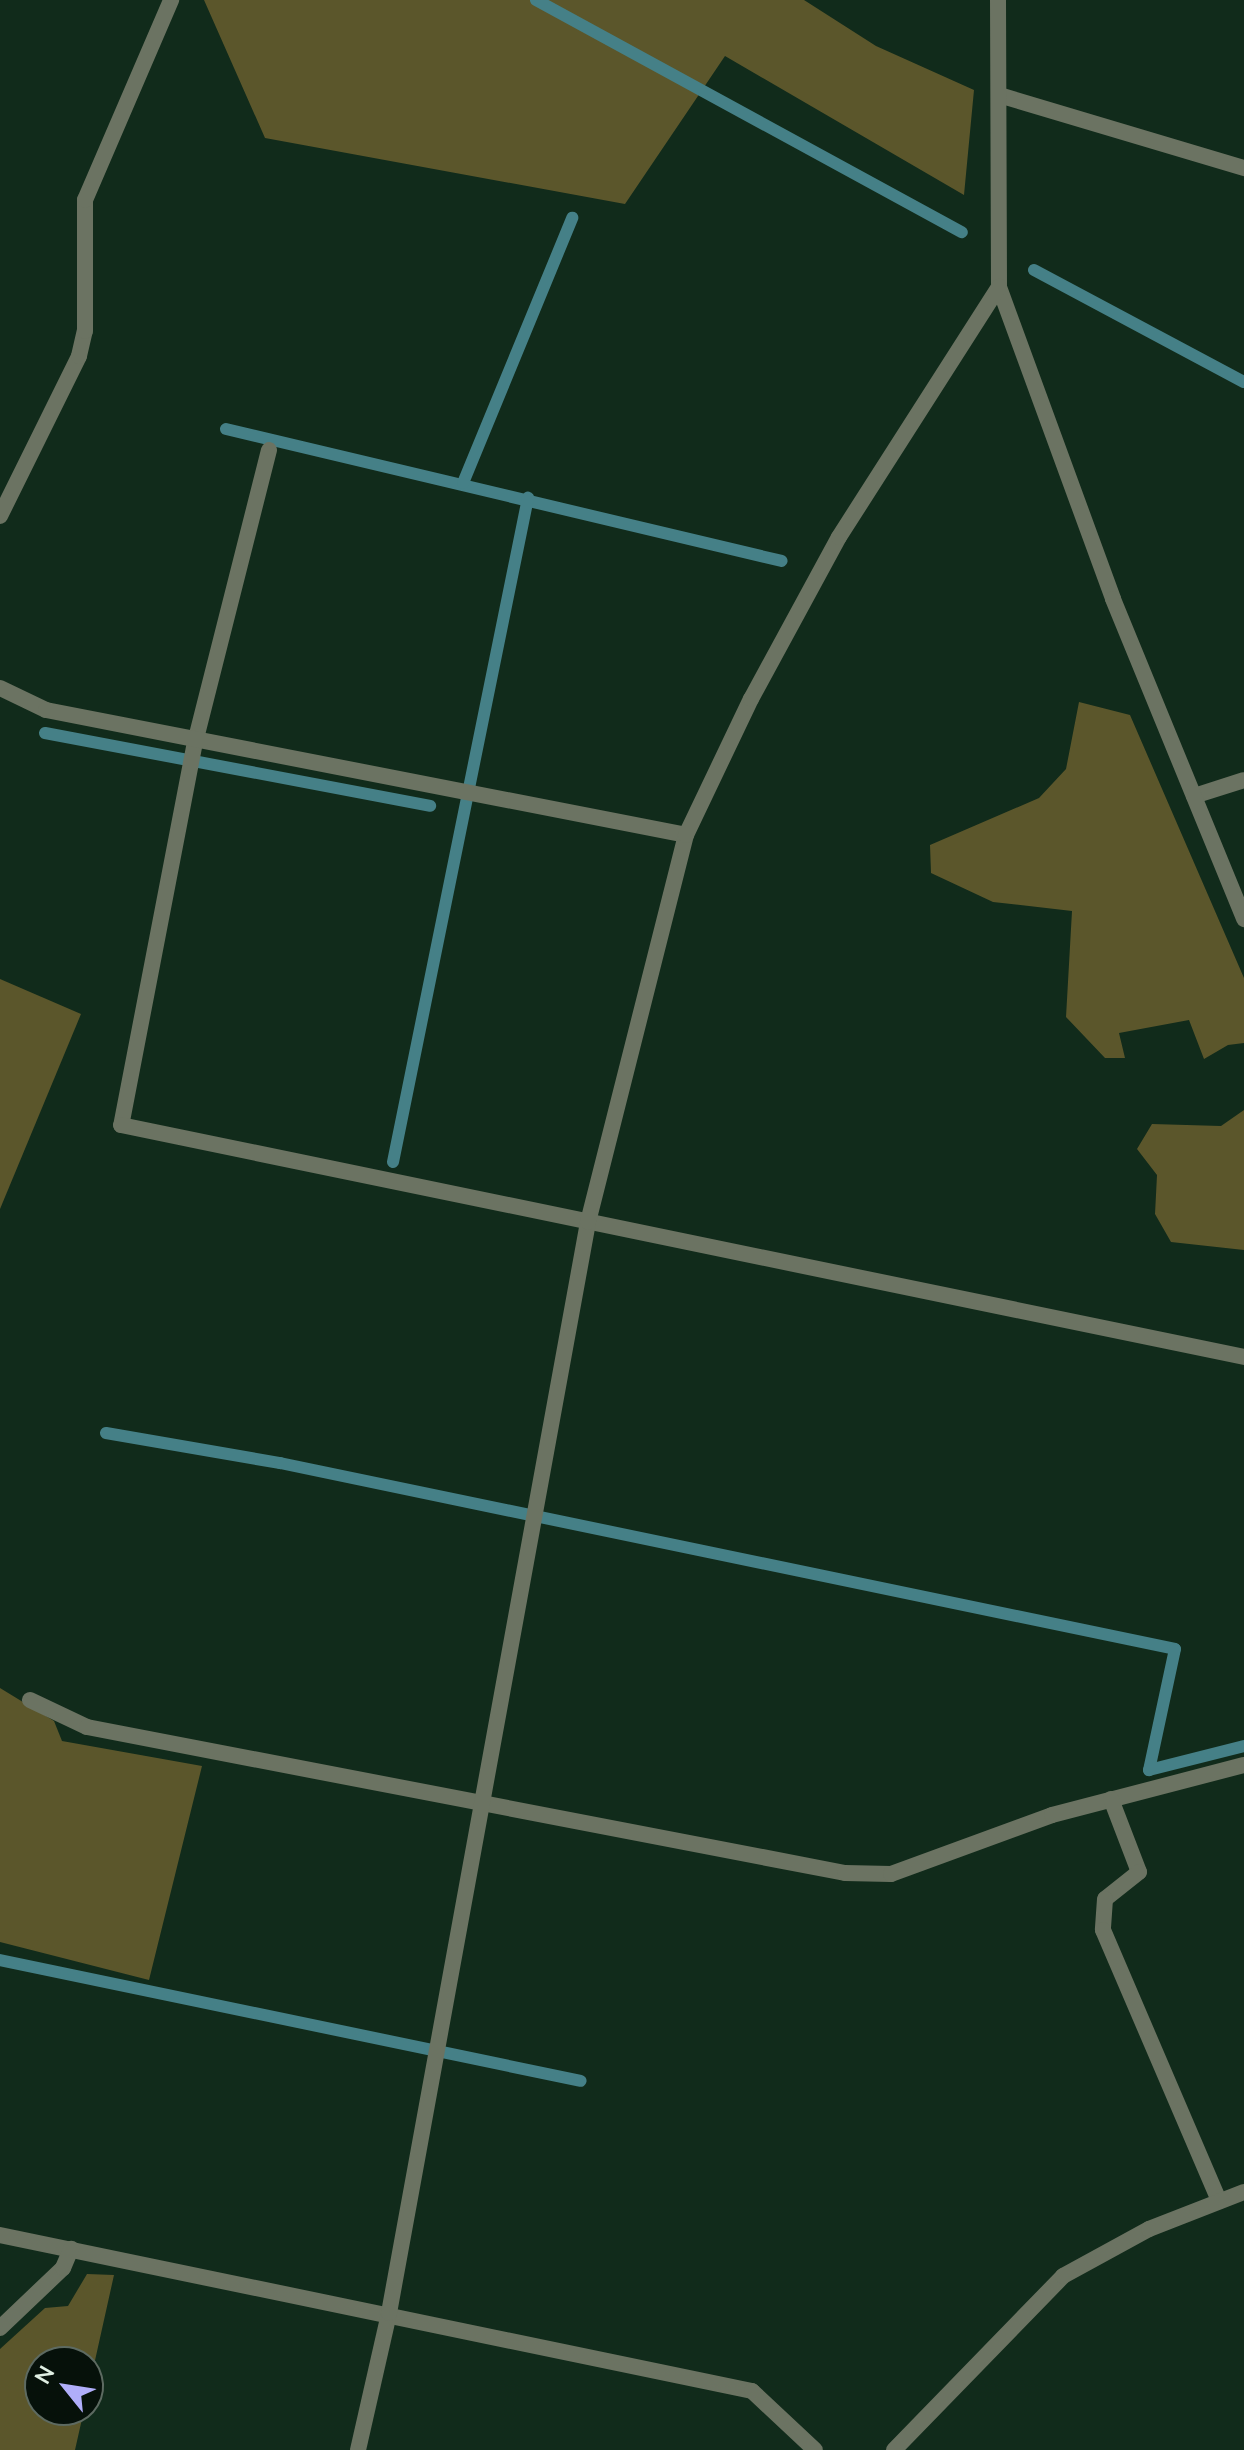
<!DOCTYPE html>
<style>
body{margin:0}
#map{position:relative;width:1244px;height:2450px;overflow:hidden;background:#112b1b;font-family:"Nunito Sans",sans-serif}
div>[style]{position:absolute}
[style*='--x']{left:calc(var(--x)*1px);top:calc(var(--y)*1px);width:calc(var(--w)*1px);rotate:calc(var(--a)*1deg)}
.forest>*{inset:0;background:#5b562b}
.stream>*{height:12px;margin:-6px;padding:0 6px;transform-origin:6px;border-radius:6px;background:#458087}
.minor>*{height:16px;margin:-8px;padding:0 8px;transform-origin:8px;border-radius:8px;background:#6b7362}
.tertiary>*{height:16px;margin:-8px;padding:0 8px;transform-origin:8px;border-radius:8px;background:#6b7362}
span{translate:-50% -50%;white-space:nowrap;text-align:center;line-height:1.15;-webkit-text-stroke:6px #06110a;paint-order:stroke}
.north{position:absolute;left:24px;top:2346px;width:80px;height:80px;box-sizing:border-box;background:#06110a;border:2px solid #5d6a61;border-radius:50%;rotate:300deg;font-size:22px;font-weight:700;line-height:32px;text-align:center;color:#dfefe3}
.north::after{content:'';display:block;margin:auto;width:28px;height:36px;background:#b0aefa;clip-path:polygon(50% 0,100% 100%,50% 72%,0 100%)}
</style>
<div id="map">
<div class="forest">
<div style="clip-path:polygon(204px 0,804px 0,876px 46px,974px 90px,964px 195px,725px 56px,625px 204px,265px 138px)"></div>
<div style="clip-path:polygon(1079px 702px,1130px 715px,1244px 978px,1244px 1043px,1228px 1045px,1204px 1059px,1189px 1020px,1119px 1033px,1125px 1058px,1105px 1058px,1066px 1017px,1072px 911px,993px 902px,931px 873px,930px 845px,1039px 798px,1066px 769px)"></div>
<div style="clip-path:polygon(0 979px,81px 1014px,0 1209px)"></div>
<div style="clip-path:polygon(1244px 1110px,1244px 1250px,1171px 1242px,1155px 1214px,1157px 1175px,1137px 1149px,1152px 1124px,1221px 1126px)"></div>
<div style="clip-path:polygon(0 1688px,54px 1721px,62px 1741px,202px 1766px,149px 1980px,0 1942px)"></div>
<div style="clip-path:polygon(87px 2274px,114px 2275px,88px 2392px,88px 2362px,40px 2362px,40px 2410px,84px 2410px,75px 2450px,0 2450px,0 2349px,45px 2308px,68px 2306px)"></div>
</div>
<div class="stream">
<div style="--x:536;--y:0;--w:485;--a:28.6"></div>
<div style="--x:1034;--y:270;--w:238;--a:28.1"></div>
<div style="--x:226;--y:429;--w:571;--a:13.36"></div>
<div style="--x:463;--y:483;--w:287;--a:-67.6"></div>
<div style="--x:45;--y:733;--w:392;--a:10.7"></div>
<div style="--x:393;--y:1162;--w:678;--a:-78.51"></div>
<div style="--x:106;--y:1433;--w:177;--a:9.8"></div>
<div style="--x:280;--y:1463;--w:914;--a:11.74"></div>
<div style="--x:1175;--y:1649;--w:124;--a:102.1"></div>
<div style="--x:1149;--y:1770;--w:98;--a:-14.2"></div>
<div style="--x:0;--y:1960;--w:593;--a:11.76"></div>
</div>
<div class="minor">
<div style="--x:999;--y:95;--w:256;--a:16.6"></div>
<div style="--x:269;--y:450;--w:301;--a:104.2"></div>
<div style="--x:195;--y:742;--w:390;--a:100.9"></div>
<div style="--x:121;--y:1125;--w:1147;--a:11.67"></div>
<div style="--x:0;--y:516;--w:178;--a:-63.7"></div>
<div style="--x:79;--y:356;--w:26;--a:-77"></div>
<div style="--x:85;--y:331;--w:131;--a:-90"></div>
<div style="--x:85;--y:200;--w:218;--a:-66.7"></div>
<div style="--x:0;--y:688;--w:51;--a:25.6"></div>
<div style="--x:46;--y:710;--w:652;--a:11.05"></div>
<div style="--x:1194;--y:796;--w:52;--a:-17.7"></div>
<div style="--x:30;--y:1700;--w:63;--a:25.3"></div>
<div style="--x:87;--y:1727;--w:772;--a:10.9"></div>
<div style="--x:845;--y:1873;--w:46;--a:1.2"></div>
<div style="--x:891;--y:1874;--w:171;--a:-20.1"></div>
<div style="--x:1052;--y:1815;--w:198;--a:-14.6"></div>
<div style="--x:1111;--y:1799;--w:78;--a:69"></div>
<div style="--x:1139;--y:1872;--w:43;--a:141.5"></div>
<div style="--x:1105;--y:1899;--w:31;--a:94"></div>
<div style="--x:1103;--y:1930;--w:295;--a:66.8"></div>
<div style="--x:0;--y:2235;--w:768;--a:11.72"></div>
<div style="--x:752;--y:2391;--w:86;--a:43.1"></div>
<div style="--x:0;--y:2328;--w:87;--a:-43.6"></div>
<div style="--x:63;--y:2268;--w:21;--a:-67"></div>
<div style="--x:894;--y:2450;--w:243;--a:-45.8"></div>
<div style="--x:1063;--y:2276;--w:98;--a:-28.7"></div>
<div style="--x:1149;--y:2229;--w:102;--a:-21.3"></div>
</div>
<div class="tertiary">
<div style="--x:998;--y:0;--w:287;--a:89.8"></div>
<div style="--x:999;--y:287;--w:332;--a:69.9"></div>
<div style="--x:1113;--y:599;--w:346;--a:67.7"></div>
<div style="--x:358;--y:2450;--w:140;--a:-77.2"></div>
<div style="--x:389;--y:2313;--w:1109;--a:-79.66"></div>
<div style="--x:588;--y:1222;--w:399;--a:-75.8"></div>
<div style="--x:686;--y:835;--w:151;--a:-64.5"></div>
<div style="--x:751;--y:699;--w:184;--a:-61.5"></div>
<div style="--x:839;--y:537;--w:297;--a:-57.4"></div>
</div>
<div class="north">N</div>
</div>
